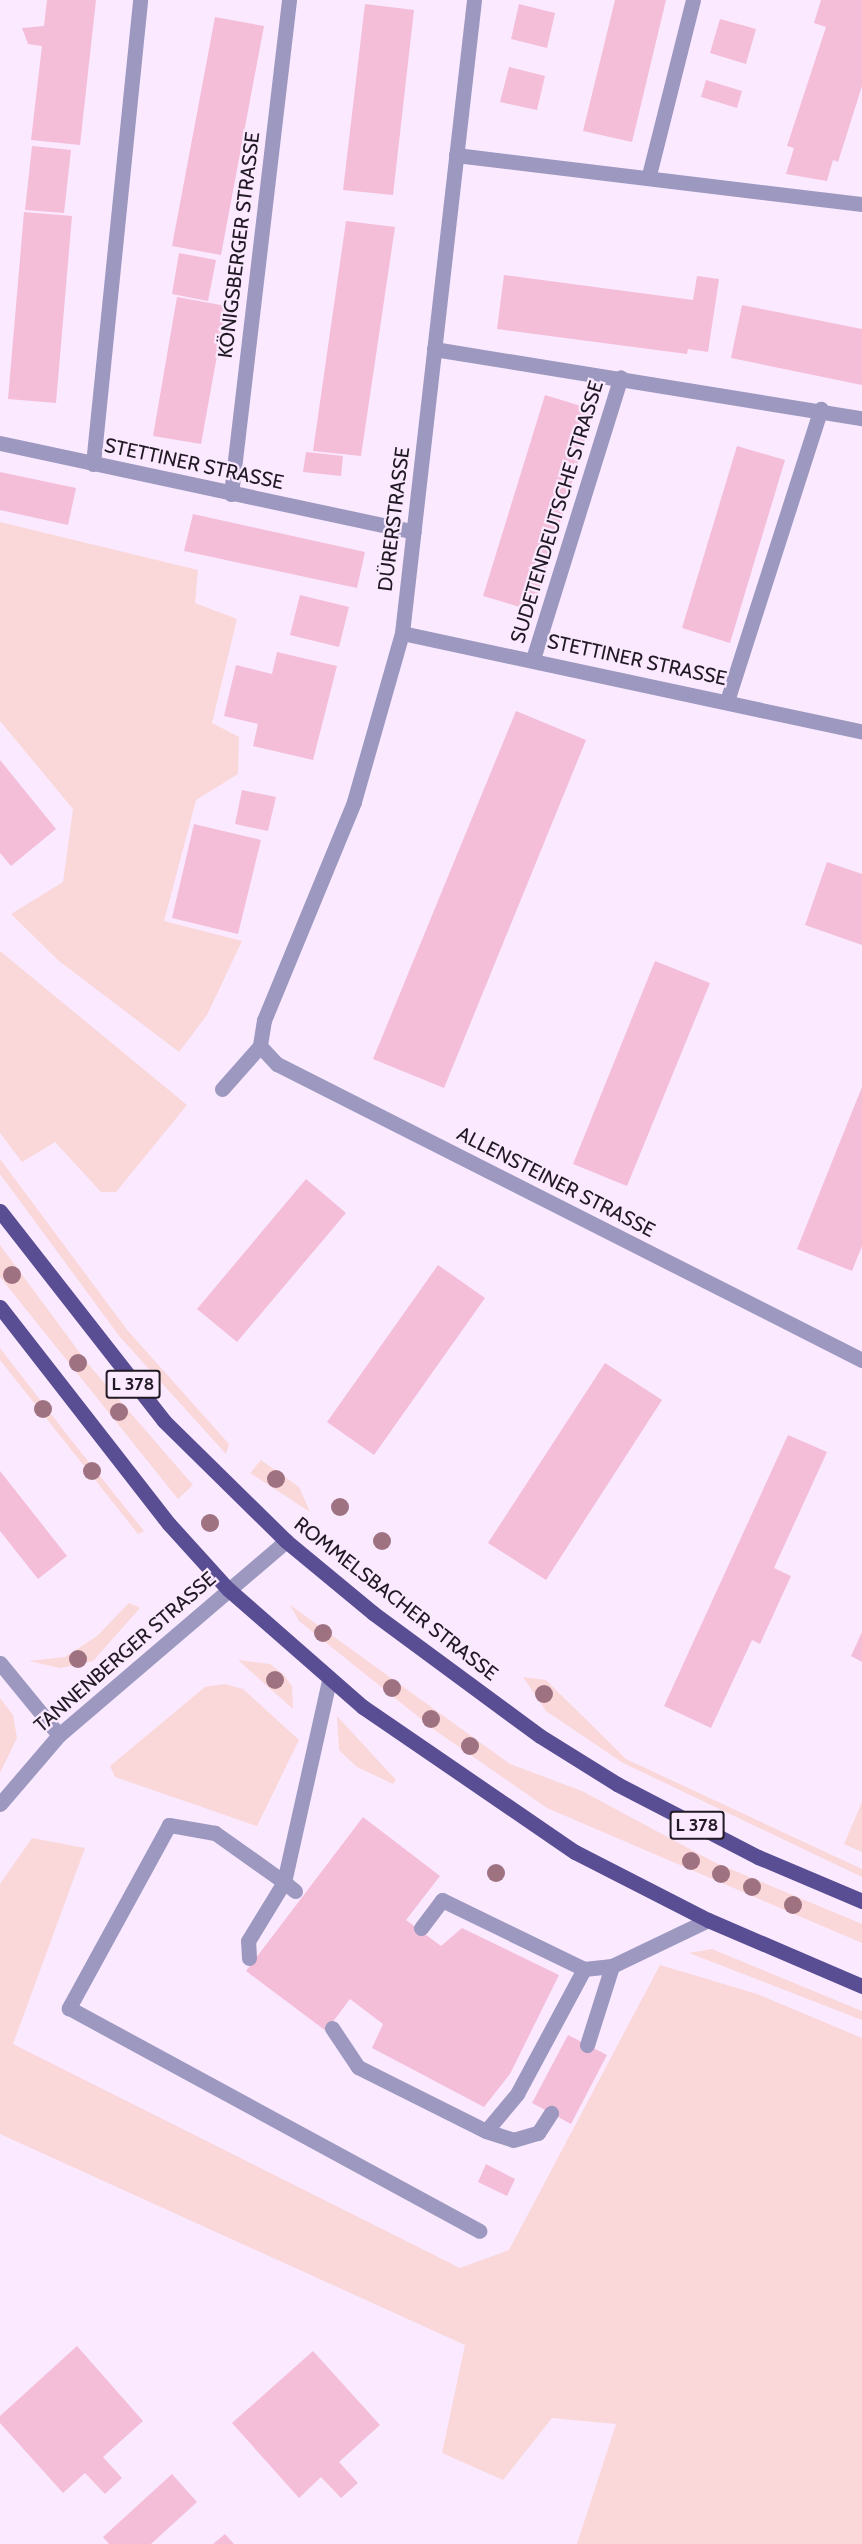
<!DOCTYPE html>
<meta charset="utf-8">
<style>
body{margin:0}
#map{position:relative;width:862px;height:2544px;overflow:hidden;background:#fae9ff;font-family:Cabin,sans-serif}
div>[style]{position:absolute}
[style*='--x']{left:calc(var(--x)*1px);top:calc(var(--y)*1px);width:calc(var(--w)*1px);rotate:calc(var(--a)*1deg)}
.green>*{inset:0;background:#fad8d9}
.building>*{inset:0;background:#f4bed9}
.service>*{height:15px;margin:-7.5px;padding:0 7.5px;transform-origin:7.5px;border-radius:7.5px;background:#9c98c0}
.minor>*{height:15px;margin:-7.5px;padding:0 7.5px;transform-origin:7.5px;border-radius:7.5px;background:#9c98c0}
.primary>*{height:15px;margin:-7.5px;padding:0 7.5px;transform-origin:7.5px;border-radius:7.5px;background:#594d93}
.trees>*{width:18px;height:18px;margin:-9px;border-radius:50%;background:#9f7282}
span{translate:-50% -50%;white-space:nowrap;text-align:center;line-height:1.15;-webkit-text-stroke:4.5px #fae9ff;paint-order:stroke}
.shield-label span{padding:2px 4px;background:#fae9ff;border:2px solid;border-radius:4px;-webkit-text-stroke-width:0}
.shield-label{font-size:18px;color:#211923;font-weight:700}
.street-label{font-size:20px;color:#211923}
</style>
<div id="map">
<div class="green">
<div style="clip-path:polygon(0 522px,198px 570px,195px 603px,237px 619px,212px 723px,239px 737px,238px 774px,196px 800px,164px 921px,242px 941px,207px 1015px,179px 1052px,59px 961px,11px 914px,63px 882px,73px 809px,0 721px)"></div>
<div style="clip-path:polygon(0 951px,187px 1105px,116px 1192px,101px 1192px,55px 1142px,22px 1162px,0 1133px)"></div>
<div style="clip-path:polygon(0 1159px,128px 1331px,229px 1444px,226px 1454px,120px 1337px,0 1174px)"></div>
<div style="clip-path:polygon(0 1245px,89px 1365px,193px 1485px,178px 1499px,0 1277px)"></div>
<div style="clip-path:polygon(0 1348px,72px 1441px,144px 1531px,138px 1534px,0 1360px)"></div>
<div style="clip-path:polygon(261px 1460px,299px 1487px,310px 1512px,250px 1473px)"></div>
<div style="clip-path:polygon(129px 1603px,140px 1608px,93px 1661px,60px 1668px,29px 1661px,65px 1657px,97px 1636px)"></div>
<div style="clip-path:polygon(290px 1605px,510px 1764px,582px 1791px,716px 1863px,862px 1924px,862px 1943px,547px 1808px,436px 1731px,299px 1621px)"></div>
<div style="clip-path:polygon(238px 1660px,270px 1664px,284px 1675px,292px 1686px,293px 1709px)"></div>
<div style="clip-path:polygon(523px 1677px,546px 1680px,626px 1759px,862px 1869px,862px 1877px,623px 1763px,546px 1711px)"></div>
<div style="clip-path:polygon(224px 1684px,243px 1689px,299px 1740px,257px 1826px,115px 1777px,110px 1766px,205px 1687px)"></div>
<div style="clip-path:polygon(0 1698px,13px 1715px,17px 1738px,0 1773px)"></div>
<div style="clip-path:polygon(337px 1716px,396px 1780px,393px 1784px,357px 1767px,339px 1750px)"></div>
<div style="clip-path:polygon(862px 1802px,862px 1852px,844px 1844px)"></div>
<div style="clip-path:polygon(32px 1838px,85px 1848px,13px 2044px,460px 2268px,509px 2250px,660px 1965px,757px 1994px,862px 2038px,862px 2544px,577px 2544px,616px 2424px,552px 2418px,503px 2480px,442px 2453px,465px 2345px,0 2134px,0 1884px)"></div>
<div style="clip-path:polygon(712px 1949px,862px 2011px,862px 2020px,689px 1953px)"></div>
</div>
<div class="building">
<div style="clip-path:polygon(47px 0,96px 0,80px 145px,31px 140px,42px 46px,28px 44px,22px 28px,44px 26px)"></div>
<div style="clip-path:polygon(615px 0,666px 0,632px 142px,583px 131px)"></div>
<div style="clip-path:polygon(821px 0,862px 0,862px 86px,838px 162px,833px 160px,827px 181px,786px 174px,794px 148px,787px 146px,826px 27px,814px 23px)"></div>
<div style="clip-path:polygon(365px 4px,414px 10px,393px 195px,343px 190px)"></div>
<div style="clip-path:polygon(519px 4px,555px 13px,547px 48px,511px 39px)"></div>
<div style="clip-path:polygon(215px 17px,264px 26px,221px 255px,172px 246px)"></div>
<div style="clip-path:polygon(720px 19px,756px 29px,746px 64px,710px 53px)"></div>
<div style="clip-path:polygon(509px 67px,545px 76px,537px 110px,500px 102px)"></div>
<div style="clip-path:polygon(706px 80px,742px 91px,737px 108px,701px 97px)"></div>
<div style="clip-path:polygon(32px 146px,71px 150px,64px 213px,25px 210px)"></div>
<div style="clip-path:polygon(24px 212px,72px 216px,56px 403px,8px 399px)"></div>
<div style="clip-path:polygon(346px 221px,395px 227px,361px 456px,313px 451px)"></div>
<div style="clip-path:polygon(179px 253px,216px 260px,208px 301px,172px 294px)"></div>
<div style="clip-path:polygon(504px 275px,693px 300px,697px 276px,719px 279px,708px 352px,688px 349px,687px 354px,497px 329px)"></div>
<div style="clip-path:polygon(177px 297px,226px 306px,201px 444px,153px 436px)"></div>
<div style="clip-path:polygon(742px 305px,862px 329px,862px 385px,731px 358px)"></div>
<div style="clip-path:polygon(545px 395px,594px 410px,533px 611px,483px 596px)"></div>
<div style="clip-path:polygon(737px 446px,785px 460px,730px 643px,682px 628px)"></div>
<div style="clip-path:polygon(306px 452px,343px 456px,341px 476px,303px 472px)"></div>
<div style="clip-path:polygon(0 472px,76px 488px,68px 525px,0 510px)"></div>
<div style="clip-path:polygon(193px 514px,365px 552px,357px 588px,184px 551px)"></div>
<div style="clip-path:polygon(300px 595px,349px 607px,339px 647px,290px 635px)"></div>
<div style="clip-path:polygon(277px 652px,337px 666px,313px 760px,253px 746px,258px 724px,224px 716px,236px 665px,272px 674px)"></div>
<div style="clip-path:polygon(516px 711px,586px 740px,444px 1088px,373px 1059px)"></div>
<div style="clip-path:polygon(0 760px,56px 829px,11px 866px,0 853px)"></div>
<div style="clip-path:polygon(242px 790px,276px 797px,268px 831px,235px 824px)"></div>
<div style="clip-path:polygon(194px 824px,261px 840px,238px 934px,172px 918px)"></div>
<div style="clip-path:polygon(827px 862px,862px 874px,862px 945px,805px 925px)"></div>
<div style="clip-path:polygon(655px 961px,710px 983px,627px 1186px,573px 1164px)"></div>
<div style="clip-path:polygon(862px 1087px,862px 1246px,852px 1271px,797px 1249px)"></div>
<div style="clip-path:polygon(306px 1179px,346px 1213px,237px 1342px,197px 1309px)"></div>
<div style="clip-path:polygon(438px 1265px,485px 1298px,374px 1455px,327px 1422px)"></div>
<div style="clip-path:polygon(605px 1363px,662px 1400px,546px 1580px,488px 1543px)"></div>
<div style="clip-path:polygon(788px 1435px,827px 1452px,774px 1568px,791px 1576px,760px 1644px,752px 1640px,711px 1728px,664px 1706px)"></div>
<div style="clip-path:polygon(0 1471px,67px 1556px,38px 1579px,0 1531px)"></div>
<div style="clip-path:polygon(862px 1632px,862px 1662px,851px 1656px)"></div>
<div style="clip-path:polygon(363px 1817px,440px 1876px,406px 1920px,441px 1946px,462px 1928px,559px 1975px,510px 2074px,484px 2107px,372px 2048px,383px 2024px,350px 1999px,326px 2031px,246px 1971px)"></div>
<div style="clip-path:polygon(568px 2035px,607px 2055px,571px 2124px,532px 2103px)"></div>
<div style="clip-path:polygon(486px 2164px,515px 2179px,507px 2196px,478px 2182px)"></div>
<div style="clip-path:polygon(77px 2346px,143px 2421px,103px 2457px,122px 2478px,105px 2494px,85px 2473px,63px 2493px,0 2423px,0 2416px)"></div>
<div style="clip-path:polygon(313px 2351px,380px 2425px,339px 2462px,358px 2483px,341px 2498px,321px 2477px,299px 2498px,232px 2423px)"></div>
<div style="clip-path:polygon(172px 2474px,197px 2502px,151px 2544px,109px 2544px,103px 2537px)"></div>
<div style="clip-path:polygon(225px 2534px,234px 2544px,213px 2544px)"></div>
</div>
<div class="service">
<div style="--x:456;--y:155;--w:409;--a:6.9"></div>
<div style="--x:649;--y:175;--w:180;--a:-75.9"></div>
<div style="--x:434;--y:349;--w:434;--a:9.2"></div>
<div style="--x:93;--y:464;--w:466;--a:-84.2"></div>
<div style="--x:231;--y:494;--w:497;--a:-83.3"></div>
<div style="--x:533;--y:659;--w:295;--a:-72.7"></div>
<div style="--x:727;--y:701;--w:307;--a:-72.2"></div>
<div style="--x:222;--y:1089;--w:57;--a:-48.5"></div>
<div style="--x:295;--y:1891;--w:14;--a:-141"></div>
<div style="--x:284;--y:1882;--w:207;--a:-77.4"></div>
<div style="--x:421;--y:1928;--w:35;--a:-53"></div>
<div style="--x:442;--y:1900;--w:158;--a:25.9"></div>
<div style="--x:584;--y:1969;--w:28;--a:-6"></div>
<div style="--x:612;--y:1966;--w:106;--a:-25.6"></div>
<div style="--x:249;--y:1958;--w:17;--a:-93"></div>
<div style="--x:248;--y:1941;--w:69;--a:-58.6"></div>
<div style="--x:284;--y:1882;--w:85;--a:-144.6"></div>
<div style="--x:215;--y:1833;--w:47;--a:-170.1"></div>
<div style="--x:169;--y:1825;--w:209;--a:118.7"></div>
<div style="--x:69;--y:2008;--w:467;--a:28.5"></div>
<div style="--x:332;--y:2028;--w:47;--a:56.3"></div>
<div style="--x:358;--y:2067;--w:143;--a:26.6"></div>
<div style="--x:486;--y:2131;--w:28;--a:18"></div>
<div style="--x:513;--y:2140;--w:26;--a:-16"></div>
<div style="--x:538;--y:2133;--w:24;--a:-57"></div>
<div style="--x:587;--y:2045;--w:83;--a:-72.4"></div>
<div style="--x:486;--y:2131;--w:48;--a:-50"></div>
<div style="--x:517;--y:2094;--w:142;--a:-61.8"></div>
</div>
<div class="minor">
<div style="--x:474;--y:0;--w:637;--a:96.49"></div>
<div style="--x:402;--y:633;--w:176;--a:105.9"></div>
<div style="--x:354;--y:802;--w:236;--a:112.4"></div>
<div style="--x:264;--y:1020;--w:26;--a:99"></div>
<div style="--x:260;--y:1046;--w:25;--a:47"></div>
<div style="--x:277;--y:1064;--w:656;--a:26.84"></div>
<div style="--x:0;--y:443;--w:423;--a:12.1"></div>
<div style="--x:402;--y:633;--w:471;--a:12.1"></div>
<div style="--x:0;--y:1663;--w:93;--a:50.7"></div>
<div style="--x:0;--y:1804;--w:91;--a:-49.5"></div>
<div style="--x:59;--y:1735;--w:299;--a:-40.5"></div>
</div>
<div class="primary">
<div style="--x:0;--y:1211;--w:266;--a:52"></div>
<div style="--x:164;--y:1421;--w:171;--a:44.5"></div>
<div style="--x:286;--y:1541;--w:113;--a:39.6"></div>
<div style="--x:373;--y:1613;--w:207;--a:36.4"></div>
<div style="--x:540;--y:1736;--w:91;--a:31.9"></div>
<div style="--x:617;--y:1784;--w:159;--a:27.4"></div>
<div style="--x:758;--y:1857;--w:113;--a:22.9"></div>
<div style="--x:0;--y:1307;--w:275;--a:52.1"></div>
<div style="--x:169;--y:1524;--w:88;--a:47.8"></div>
<div style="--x:228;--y:1589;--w:179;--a:41.2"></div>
<div style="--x:363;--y:1707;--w:257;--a:34.4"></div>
<div style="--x:575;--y:1852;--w:149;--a:27.1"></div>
<div style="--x:708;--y:1920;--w:168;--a:23.2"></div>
</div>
<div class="trees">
<div style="left:12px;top:1275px"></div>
<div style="left:78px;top:1363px"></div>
<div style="left:43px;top:1409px"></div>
<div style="left:119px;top:1412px"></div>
<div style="left:92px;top:1471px"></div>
<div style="left:276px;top:1479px"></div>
<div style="left:340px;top:1507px"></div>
<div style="left:210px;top:1523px"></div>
<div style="left:382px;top:1541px"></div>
<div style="left:323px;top:1633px"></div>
<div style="left:78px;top:1659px"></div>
<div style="left:275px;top:1680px"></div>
<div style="left:392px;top:1688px"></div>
<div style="left:544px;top:1694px"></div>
<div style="left:431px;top:1719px"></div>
<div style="left:470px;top:1746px"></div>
<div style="left:691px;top:1861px"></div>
<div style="left:496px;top:1873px"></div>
<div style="left:721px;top:1874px"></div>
<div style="left:752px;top:1887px"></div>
<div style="left:793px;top:1905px"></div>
</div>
<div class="shield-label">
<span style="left:133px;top:1384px">L 378</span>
<span style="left:697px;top:1825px">L 378</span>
</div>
<div class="street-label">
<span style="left:239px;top:245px;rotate:-83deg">KÖNIGSBERGER STRASSE</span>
<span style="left:194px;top:464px;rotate:12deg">STETTINER STRASSE</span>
<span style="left:557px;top:512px;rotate:-73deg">SUDETENDEUTSCHE STRASSE</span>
<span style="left:394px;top:519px;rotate:-83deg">DÜRERSTRASSE</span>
<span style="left:637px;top:660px;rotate:12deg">STETTINER STRASSE</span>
<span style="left:556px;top:1182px;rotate:27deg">ALLENSTEINER STRASSE</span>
<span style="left:396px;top:1599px;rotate:38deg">ROMMELSBACHER STRASSE</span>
<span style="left:125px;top:1652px;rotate:-41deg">TANNENBERGER STRASSE</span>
</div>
</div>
